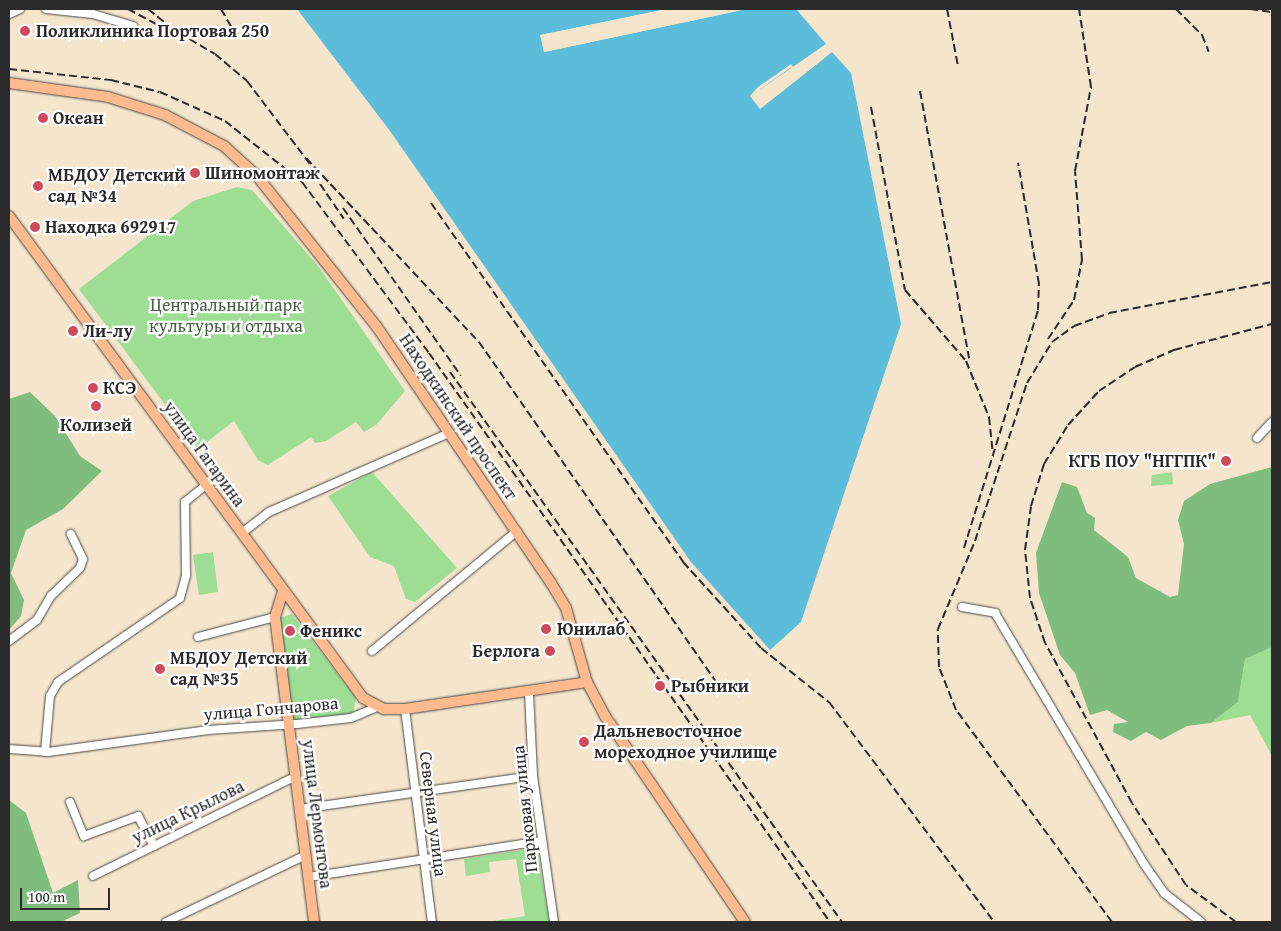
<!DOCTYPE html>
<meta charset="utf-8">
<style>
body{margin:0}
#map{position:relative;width:1281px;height:931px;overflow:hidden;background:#f4e5cc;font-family:"Gentium Book Plus",serif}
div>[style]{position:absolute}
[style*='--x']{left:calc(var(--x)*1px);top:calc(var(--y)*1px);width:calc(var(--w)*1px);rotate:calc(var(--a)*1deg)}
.green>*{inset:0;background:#9dde94}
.forest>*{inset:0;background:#7ebd7e}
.water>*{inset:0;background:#5cbddb}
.pier>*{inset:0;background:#f4e5cc}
.roads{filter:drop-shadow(0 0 1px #494743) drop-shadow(0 0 1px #494743)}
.minor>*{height:8px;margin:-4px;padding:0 4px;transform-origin:4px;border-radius:4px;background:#fff}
.major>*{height:10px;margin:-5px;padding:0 5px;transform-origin:5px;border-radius:5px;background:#fcba8e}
.rail>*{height:2px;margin-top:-1px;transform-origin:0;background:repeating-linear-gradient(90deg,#2b2b2b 0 8px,transparent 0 12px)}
.dots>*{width:14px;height:14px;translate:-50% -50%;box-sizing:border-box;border:2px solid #fff;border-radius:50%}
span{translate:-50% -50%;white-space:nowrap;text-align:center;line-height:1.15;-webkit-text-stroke:4.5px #fff;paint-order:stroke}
.poi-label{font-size:18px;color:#2b2b2b;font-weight:700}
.left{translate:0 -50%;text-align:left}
.right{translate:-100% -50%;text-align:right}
.park-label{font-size:18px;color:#4d614a}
.street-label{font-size:18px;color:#2b2b2b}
.frame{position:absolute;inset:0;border:10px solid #2b2b2b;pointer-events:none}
.scale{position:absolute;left:20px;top:888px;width:90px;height:22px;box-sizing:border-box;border:2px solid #2b2b2b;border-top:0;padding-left:6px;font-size:15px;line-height:18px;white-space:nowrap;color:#2b2b2b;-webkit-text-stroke:4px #fff;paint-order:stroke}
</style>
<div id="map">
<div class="green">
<div style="clip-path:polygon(237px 187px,252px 190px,318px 266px,405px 391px,376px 425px,364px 432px,356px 422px,326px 441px,315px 443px,311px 437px,268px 465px,258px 460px,234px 421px,198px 449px,79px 289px,193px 201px)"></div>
<div style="clip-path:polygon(372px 472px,457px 568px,415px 602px,406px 599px,394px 566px,370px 557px,328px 496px)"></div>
<div style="clip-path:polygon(1172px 472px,1173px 484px,1151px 486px,1152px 475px)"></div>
<div style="clip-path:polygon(213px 552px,218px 592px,199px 595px,193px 555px)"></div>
<div style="clip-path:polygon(292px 614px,356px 698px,353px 714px,294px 720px,280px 618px)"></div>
<div style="clip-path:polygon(1272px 647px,1272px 756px,1250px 715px,1211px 723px,1238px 702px,1245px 659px)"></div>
<div style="clip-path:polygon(537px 848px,549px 922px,487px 922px,525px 916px,516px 859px,489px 862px,490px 872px,466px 876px,464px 859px)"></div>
</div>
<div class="forest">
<div style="clip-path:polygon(30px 392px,55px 416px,80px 456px,102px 471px,63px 509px,26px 530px,11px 573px,24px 600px,21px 616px,9px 630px,9px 399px)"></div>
<div style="clip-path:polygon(1272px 467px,1272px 647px,1245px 659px,1238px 702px,1211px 723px,1187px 726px,1161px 740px,1146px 732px,1131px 741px,1113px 732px,1114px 724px,1128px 722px,1107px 710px,1090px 715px,1075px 673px,1060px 655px,1039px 593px,1036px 553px,1062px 482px,1077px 487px,1087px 513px,1095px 518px,1094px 530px,1128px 557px,1136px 578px,1170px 597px,1178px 595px,1184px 544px,1178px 520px,1184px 501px,1210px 484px)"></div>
<div style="clip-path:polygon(9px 800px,26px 813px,53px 893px,78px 880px,80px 913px,61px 922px,9px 922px)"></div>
</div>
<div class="water">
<div style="clip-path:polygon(297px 9px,666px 9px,541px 35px,544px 52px,747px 9px,796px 9px,826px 44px,751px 96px,761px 108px,832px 52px,851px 73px,901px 324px,801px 622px,770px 650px,691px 562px,390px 131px)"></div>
</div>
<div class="pier">
<div style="clip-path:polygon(669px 9px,543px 37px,546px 49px,747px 9px,544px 52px,540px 35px)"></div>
<div style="clip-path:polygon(826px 44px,795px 71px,790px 68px,762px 88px,754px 96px,761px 105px,832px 52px,760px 109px,750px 96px,758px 87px,791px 64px,794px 68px)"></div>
</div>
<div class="roads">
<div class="minor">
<div style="--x:46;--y:9;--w:47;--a:6.1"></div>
<div style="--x:93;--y:14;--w:42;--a:16.7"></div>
<div style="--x:9;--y:14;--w:12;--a:-24"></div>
<div style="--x:1257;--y:438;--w:22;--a:-47"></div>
<div style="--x:242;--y:533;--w:34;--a:-38"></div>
<div style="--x:269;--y:512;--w:197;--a:-23.7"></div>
<div style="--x:962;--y:607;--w:34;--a:10"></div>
<div style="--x:995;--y:613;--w:292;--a:59.3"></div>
<div style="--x:1144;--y:864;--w:35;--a:55"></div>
<div style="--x:1164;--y:893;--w:47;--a:38.1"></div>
<div style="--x:198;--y:637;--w:80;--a:-14.6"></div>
<div style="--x:9;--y:641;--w:35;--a:-37"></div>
<div style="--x:37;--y:620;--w:28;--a:-60"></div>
<div style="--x:51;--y:596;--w:40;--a:-44"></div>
<div style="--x:80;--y:568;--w:9;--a:-72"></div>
<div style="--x:83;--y:559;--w:28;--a:-116"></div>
<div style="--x:372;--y:651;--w:188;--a:-39.6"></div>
<div style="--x:529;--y:693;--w:83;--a:87.2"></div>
<div style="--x:533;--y:776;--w:148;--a:81.8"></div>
<div style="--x:405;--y:709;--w:215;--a:82.8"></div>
<div style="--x:9;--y:749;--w:39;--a:4"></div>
<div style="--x:48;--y:752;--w:162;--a:-7.8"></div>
<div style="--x:208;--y:730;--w:89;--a:-3.9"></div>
<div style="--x:297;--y:724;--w:54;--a:-6.3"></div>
<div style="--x:351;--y:718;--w:28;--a:-23"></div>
<div style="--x:45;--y:752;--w:56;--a:-84.9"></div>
<div style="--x:50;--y:696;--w:16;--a:-60"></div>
<div style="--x:58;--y:682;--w:148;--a:-34.5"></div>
<div style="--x:180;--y:598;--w:24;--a:-75"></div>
<div style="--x:186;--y:575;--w:73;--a:-90.8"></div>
<div style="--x:185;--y:502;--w:27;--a:-39"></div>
<div style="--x:70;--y:802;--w:37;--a:68"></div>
<div style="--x:84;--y:836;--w:58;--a:-20.3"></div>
<div style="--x:138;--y:816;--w:34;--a:62"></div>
<div style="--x:300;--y:809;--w:235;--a:-8.1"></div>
<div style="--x:93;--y:876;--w:226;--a:-26.2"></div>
<div style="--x:309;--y:877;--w:236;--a:-8.8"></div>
<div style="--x:166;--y:922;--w:155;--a:-25.6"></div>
</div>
<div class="major">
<div style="--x:9;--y:83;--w:100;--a:8"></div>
<div style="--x:108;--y:97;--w:60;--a:17.5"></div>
<div style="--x:165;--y:115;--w:67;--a:27.7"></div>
<div style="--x:224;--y:146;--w:45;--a:42.3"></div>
<div style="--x:257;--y:176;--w:193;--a:51.5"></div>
<div style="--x:377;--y:327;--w:310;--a:55.8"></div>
<div style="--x:551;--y:583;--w:29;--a:59"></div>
<div style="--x:566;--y:608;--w:77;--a:74.2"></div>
<div style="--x:587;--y:682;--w:38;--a:62"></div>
<div style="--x:605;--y:716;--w:249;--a:55.8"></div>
<div style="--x:9;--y:216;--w:598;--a:53.7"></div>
<div style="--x:363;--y:698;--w:24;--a:28"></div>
<div style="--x:384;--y:709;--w:21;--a:0"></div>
<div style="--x:405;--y:709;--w:184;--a:-8.4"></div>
<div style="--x:283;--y:591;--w:27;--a:107"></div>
<div style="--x:275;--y:617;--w:307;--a:82.7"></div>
</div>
</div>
<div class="rail">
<div style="--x:128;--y:9;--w:40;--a:28"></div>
<div style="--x:148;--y:9;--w:35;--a:39"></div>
<div style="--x:221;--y:9;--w:34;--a:60"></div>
<div style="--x:947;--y:9;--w:58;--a:79.1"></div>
<div style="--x:1176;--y:9;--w:37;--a:45"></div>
<div style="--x:1202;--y:35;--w:18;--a:68"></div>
<div style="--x:1250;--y:9;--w:22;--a:8"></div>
<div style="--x:169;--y:27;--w:53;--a:30.4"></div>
<div style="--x:215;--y:54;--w:42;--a:40.2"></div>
<div style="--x:247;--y:81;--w:104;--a:52.8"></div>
<div style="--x:9;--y:69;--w:103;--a:6.2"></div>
<div style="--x:111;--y:80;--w:50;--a:13.8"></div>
<div style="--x:160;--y:92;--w:71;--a:24"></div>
<div style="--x:225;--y:121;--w:98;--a:38.4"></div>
<div style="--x:302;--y:182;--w:213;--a:53.4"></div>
<div style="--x:429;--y:353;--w:696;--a:54.83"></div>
<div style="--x:920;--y:91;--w:272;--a:79.6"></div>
<div style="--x:871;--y:107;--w:186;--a:79.5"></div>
<div style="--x:905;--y:290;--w:94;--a:49.3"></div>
<div style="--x:966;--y:361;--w:61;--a:67.7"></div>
<div style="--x:989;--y:417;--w:36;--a:84"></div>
<div style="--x:306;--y:158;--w:253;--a:46.8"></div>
<div style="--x:479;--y:342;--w:417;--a:55.1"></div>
<div style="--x:320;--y:184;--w:42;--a:55.6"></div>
<div style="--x:431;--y:203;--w:439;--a:54.9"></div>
<div style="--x:683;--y:562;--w:116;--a:47.8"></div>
<div style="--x:761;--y:648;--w:87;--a:38.5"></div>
<div style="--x:829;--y:702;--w:275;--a:53.1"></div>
<div style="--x:343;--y:208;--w:205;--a:54.9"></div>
<div style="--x:1048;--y:339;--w:47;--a:-56.3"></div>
<div style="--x:1074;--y:300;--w:41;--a:-78.7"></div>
<div style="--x:1082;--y:260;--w:89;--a:-94.5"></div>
<div style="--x:1075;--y:171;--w:86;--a:-79.2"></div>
<div style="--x:1091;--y:87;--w:79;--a:-98.7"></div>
<div style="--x:450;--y:372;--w:675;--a:54.52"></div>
<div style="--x:964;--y:548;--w:249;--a:-72.7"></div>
<div style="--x:1038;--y:310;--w:26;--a:-88"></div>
<div style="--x:1039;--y:284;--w:123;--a:-99.8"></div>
<div style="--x:1112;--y:922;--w:263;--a:-126.3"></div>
<div style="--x:956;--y:710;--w:46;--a:-111.6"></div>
<div style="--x:939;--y:667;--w:38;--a:-92"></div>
<div style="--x:938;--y:629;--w:95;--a:-67.2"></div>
<div style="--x:975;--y:541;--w:166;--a:-71.8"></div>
<div style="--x:1027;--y:383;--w:48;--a:-58.6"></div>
<div style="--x:1052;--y:342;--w:27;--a:-36"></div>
<div style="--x:1074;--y:326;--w:37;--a:-20"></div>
<div style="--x:1109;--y:313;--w:166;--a:-10.8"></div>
<div style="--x:1236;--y:922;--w:62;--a:-143.5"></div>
<div style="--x:1186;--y:885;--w:98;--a:-123.4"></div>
<div style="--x:1132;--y:803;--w:182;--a:-118.5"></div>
<div style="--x:1045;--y:643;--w:47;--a:-108.4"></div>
<div style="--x:1030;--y:598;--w:48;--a:-95.9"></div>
<div style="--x:1025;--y:550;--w:44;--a:-82.2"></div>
<div style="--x:1031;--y:506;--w:44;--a:-72.8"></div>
<div style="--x:1044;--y:464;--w:46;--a:-58.4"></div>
<div style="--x:1068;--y:425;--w:46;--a:-47.6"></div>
<div style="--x:1099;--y:391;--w:43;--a:-33.7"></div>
<div style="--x:1135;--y:367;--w:43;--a:-23.6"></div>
<div style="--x:1174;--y:350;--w:101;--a:-14.9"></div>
</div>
<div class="dots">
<div style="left:25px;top:31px;background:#d1495b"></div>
<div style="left:43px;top:118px;background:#d1495b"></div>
<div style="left:195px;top:173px;background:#d1495b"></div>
<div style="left:38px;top:186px;background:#d1495b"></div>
<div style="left:35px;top:227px;background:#d1495b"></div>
<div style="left:73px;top:331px;background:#d1495b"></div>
<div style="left:93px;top:388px;background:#d1495b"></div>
<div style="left:96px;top:406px;background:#d1495b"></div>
<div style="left:1226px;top:461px;background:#d1495b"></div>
<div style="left:546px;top:629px;background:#d1495b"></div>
<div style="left:290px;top:631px;background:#d1495b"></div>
<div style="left:550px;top:651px;background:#d1495b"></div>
<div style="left:160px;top:669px;background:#d1495b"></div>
<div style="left:660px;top:686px;background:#d1495b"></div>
<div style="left:584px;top:742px;background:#d1495b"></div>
</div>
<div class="poi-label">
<span class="left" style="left:36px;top:31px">Поликлиника Портовая 250</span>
<span class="left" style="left:53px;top:118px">Океан</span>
<span class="left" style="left:205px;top:173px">Шиномонтаж</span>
<span class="left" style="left:48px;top:186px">МБДОУ Детский<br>сад №34</span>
<span class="left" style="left:45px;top:227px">Находка 692917</span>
<span class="left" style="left:83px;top:331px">Ли-лу</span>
<span class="left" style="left:103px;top:388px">КСЭ</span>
<span style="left:96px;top:425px">Колизей</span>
<span class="right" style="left:1216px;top:461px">КГБ ПОУ "НГГПК"</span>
<span class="left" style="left:557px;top:629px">Юнилаб</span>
<span class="left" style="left:300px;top:631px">Феникс</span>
<span class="right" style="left:540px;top:651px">Берлога</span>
<span class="left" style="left:170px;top:669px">МБДОУ Детский<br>сад №35</span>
<span class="left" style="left:671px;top:686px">Рыбники</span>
<span class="left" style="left:594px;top:742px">Дальневосточное<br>мореходное училище</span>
</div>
<div class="park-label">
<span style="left:226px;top:316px">Центральный парк<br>культуры и отдыха</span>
</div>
<div class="street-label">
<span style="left:458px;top:417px;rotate:56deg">Находкинский проспект</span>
<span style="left:204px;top:454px;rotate:54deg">улица Гагарина</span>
<span style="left:271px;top:709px;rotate:-5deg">улица Гончарова</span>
<span style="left:525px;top:809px;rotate:-96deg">Парковая улица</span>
<span style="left:188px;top:812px;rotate:-26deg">улица Крылова</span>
<span style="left:317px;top:814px;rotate:83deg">улица Лермонтова</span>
<span style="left:433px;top:814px;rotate:83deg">Северная улица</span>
</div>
<div class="frame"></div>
<div class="scale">100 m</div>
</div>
